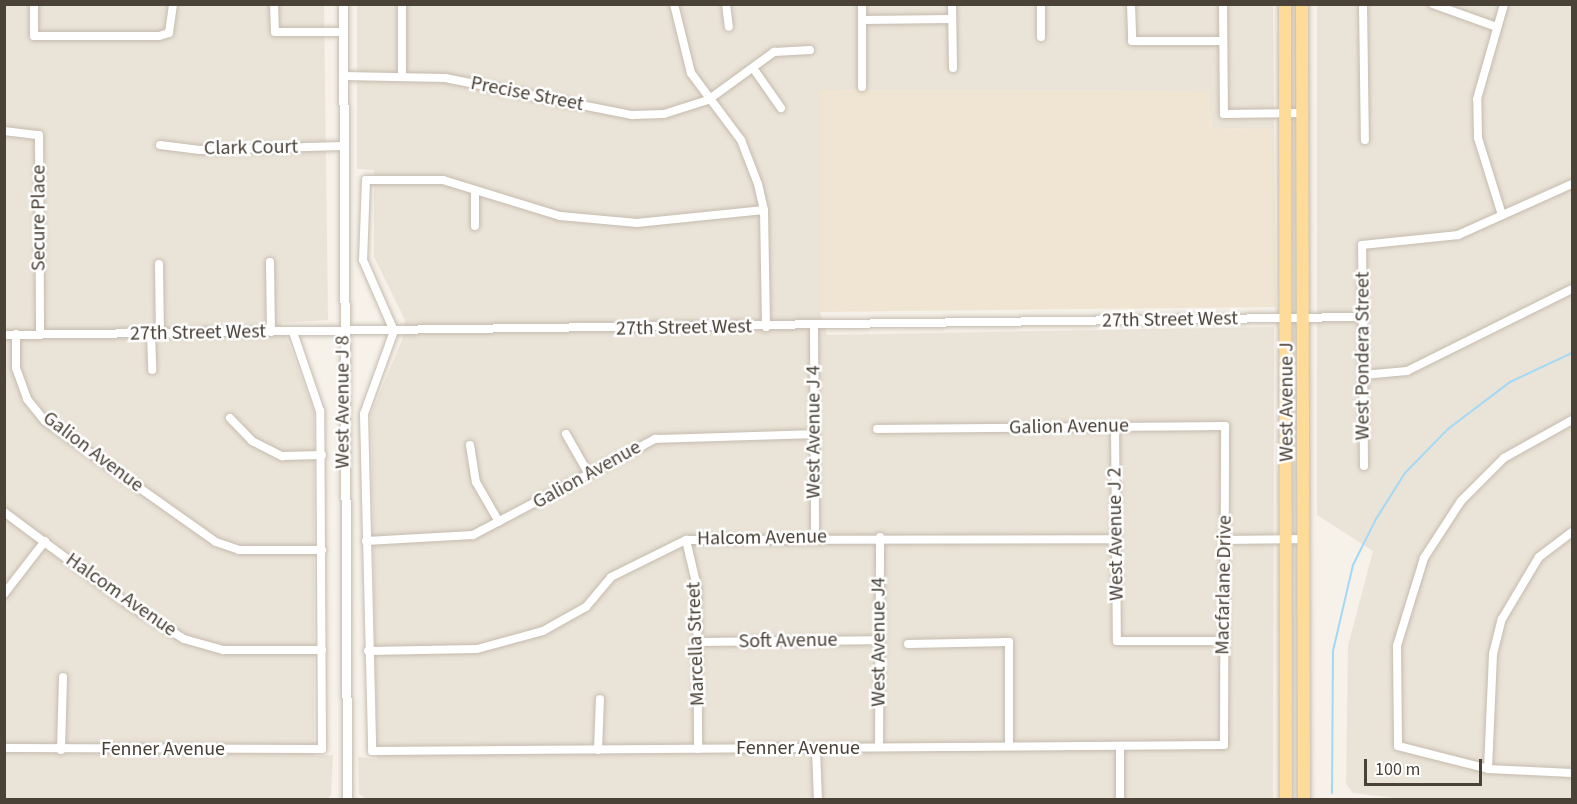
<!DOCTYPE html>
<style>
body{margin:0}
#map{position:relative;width:1577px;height:804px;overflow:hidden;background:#f6f1e9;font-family:"Source Sans 3",sans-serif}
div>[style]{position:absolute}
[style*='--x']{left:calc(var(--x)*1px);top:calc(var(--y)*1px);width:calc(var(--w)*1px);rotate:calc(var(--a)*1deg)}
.residential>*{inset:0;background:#eae3d7}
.education>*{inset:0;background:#f0e5d2}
.stream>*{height:2px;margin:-1px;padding:0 1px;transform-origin:1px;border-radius:1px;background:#a2d9f6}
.roads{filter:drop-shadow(0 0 2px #c5bbae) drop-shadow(0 0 2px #c5bbae)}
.minor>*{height:8px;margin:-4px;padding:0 4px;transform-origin:4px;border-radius:4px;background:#fff}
.tertiary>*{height:9px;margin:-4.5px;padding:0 4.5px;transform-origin:4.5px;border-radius:4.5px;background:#fff}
.primary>*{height:12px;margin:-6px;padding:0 6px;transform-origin:6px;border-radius:6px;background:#ffdb99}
span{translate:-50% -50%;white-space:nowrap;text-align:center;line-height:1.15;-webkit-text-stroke:5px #fff;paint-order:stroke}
.street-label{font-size:20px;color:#4a4137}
.frame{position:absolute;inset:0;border:6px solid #4a4137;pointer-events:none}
.scale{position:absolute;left:1364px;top:759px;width:118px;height:27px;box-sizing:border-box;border:3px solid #4a4137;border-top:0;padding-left:8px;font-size:18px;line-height:21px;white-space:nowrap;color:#4a4137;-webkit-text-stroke:4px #fff;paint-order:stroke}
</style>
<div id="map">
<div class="residential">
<div style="clip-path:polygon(5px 5px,324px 5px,328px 320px,281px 323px,314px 411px,314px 756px,333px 755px,331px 795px,326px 800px,5px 800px)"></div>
<div style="clip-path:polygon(357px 5px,1273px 5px,1274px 129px,1212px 128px,1208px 91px,820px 90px,820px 312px,827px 335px,1274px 327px,1273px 799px,366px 799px,359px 794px,358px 757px,377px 759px,371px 414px,402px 340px,405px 320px,374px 257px,374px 170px,357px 169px)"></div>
<div style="clip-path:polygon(1317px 5px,1572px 5px,1572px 799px,1413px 800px,1353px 793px,1346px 784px,1348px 646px,1373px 551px,1317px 515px)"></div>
</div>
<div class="education">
<div style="clip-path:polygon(820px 90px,1208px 91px,1212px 128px,1274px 129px,1276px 307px,820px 312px)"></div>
</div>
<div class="stream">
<div style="--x:1332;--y:793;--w:142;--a:-89.6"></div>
<div style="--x:1333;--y:651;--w:88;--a:-76.9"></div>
<div style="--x:1353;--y:565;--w:51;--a:-63.4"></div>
<div style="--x:1376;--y:519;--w:54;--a:-57.8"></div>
<div style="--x:1405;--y:473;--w:62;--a:-45.7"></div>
<div style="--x:1448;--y:429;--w:78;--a:-37.2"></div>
<div style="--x:1510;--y:382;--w:68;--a:-25.1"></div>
</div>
<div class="roads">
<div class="minor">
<div style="--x:34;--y:4;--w:32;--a:90"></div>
<div style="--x:34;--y:36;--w:125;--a:0"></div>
<div style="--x:159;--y:36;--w:10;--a:-17"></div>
<div style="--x:169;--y:33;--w:29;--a:-82"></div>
<div style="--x:274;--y:4;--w:28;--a:88"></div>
<div style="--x:275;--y:32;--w:68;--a:0"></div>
<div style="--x:402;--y:4;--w:73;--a:90"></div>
<div style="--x:674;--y:4;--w:71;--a:76.2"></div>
<div style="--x:691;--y:73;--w:84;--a:53.3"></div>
<div style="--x:741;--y:140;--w:47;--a:68.9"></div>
<div style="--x:758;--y:184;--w:27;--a:77"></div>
<div style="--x:764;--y:210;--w:117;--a:89"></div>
<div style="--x:726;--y:4;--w:23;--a:83"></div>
<div style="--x:952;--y:4;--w:64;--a:89.1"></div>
<div style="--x:1131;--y:4;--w:37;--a:88"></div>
<div style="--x:1132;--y:41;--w:91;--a:0"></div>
<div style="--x:1223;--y:4;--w:110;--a:89.5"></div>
<div style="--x:1224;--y:114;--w:78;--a:-0.7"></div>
<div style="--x:1363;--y:4;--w:136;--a:89.2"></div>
<div style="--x:1433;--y:4;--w:68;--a:19.8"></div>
<div style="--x:862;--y:20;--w:90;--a:-0.6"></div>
<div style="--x:1041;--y:37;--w:33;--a:-90"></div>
<div style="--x:753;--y:68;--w:49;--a:55"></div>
<div style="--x:343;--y:76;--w:102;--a:1.1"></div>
<div style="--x:445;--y:78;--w:191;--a:11.2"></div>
<div style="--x:632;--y:115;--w:32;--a:-2"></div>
<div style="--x:664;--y:114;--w:46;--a:-17.7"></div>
<div style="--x:708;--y:100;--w:82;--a:-36"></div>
<div style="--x:774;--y:52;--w:36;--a:-3"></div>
<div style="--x:862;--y:87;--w:83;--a:-90"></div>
<div style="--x:4;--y:131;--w:35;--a:7"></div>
<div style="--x:39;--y:135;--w:200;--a:89.7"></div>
<div style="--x:160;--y:145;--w:40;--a:7.1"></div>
<div style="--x:200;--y:150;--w:143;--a:-1.6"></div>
<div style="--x:764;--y:210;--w:128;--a:174.2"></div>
<div style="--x:637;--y:223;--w:77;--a:-174.8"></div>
<div style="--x:560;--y:216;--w:122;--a:-162.9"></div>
<div style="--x:443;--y:180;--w:77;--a:180"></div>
<div style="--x:366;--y:180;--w:80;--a:92.1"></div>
<div style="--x:363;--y:260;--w:77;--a:66.4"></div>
<div style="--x:394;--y:331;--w:88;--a:109.9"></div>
<div style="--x:364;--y:414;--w:337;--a:88.6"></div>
<div style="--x:372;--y:751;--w:852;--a:-0.4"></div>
<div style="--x:1224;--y:745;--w:319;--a:-89.8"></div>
<div style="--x:1225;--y:426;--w:348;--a:179.5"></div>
<div style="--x:1502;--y:215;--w:81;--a:-107.3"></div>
<div style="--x:1478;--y:138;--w:39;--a:-91"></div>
<div style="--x:1477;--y:99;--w:99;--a:-74.1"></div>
<div style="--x:475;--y:226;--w:34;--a:-90"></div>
<div style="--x:270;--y:262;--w:70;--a:89.2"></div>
<div style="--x:159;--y:264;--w:69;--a:89.2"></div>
<div style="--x:814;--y:327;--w:209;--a:89.7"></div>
<div style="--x:151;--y:333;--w:37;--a:88"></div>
<div style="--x:16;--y:334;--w:34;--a:90"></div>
<div style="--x:16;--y:368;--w:33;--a:70"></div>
<div style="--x:27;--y:399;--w:28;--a:51"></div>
<div style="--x:45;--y:421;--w:209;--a:35.3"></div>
<div style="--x:216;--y:542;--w:24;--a:19"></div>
<div style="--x:239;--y:550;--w:83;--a:0"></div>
<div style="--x:4;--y:335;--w:1359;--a:-0.76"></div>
<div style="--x:1363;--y:375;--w:44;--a:-5.2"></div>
<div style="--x:1407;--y:371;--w:184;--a:-26.4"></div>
<div style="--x:230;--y:418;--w:32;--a:46"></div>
<div style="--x:252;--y:441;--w:34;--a:27"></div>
<div style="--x:282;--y:456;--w:40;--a:-1.4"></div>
<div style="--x:1572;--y:420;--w:78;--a:150.8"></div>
<div style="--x:1504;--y:458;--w:61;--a:135"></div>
<div style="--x:1461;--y:501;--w:68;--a:123"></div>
<div style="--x:1424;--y:558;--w:92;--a:107.1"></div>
<div style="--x:1397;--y:646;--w:100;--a:89.4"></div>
<div style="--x:1398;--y:746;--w:93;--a:14.3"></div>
<div style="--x:1488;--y:769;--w:84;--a:2.7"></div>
<div style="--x:1115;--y:426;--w:215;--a:89.5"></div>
<div style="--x:1117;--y:641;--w:107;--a:0"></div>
<div style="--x:566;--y:434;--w:43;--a:60.4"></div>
<div style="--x:470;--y:445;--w:37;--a:81"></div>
<div style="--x:476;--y:482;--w:46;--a:60.1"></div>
<div style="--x:1364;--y:466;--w:221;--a:-90.5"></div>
<div style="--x:1362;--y:245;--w:97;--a:-5.9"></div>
<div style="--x:1458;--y:235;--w:125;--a:-24.1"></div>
<div style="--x:4;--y:512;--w:156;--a:36.6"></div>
<div style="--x:129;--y:605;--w:65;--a:31.7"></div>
<div style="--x:184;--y:639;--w:41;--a:15.8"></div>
<div style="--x:223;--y:650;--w:99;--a:0"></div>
<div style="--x:686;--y:540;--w:48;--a:76.8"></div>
<div style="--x:697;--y:587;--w:162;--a:89.6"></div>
<div style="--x:1226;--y:540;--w:78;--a:-0.7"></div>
<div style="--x:366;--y:541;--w:107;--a:-3.2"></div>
<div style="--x:473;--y:535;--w:206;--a:-27.8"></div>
<div style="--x:655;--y:439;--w:159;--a:-1.8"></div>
<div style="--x:4;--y:594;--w:67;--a:-52.3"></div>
<div style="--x:698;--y:642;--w:180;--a:-0.6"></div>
<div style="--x:908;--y:644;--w:101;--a:-1.1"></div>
<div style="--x:1009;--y:642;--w:103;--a:90"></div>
<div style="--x:368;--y:651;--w:109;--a:-1.1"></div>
<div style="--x:477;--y:649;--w:68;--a:-15.3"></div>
<div style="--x:543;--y:631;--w:49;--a:-29.2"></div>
<div style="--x:586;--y:607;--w:39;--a:-50"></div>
<div style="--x:611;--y:577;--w:84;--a:-26.3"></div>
<div style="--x:686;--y:540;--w:429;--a:-0.1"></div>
<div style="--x:1120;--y:746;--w:54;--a:90"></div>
<div style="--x:879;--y:747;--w:210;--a:-89.7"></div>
<div style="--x:4;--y:748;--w:318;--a:0.2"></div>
<div style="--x:322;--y:749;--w:338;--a:-90.3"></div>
<div style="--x:320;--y:411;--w:83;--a:-108.9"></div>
<div style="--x:816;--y:749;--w:51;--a:87.8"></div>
<div style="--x:61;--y:750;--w:73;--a:-88.4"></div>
<div style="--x:598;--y:750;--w:51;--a:-87.8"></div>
<div style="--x:1488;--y:769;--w:115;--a:-87.5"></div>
<div style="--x:1493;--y:654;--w:36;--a:-76"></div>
<div style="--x:1502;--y:619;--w:72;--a:-59.2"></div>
<div style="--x:1539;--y:557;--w:41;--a:-37.1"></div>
</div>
<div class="tertiary">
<div style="--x:343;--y:4;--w:796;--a:89.71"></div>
</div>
<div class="primary">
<div style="--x:1285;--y:4;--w:796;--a:89.93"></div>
<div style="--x:1302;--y:4;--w:796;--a:89.86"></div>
</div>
</div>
<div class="street-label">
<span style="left:527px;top:94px;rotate:11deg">Precise Street</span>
<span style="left:251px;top:148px;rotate:-1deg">Clark Court</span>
<span style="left:39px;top:218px;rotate:-90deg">Secure Place</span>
<span style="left:1170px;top:320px;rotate:-1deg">27th Street West</span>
<span style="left:684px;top:328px;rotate:-1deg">27th Street West</span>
<span style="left:198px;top:333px;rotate:-1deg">27th Street West</span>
<span style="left:1363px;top:356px;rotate:-90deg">West Pondera Street</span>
<span style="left:343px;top:402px;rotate:-90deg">West Avenue J 8</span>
<span style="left:1287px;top:402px;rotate:-90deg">West Avenue J</span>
<span style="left:1069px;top:427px;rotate:-1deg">Galion Avenue</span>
<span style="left:814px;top:432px;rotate:-90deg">West Avenue J 4</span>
<span style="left:93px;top:452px;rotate:37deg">Galion Avenue</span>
<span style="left:587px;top:475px;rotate:-29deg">Galion Avenue</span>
<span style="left:1116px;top:534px;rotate:-91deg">West Avenue J 2</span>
<span style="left:762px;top:538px;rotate:-1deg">Halcom Avenue</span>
<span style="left:1224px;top:585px;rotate:-89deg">Macfarlane Drive</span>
<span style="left:121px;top:595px;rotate:35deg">Halcom Avenue</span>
<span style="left:788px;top:641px;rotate:-1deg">Soft Avenue</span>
<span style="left:879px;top:642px;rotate:-90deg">West Avenue J4</span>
<span style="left:696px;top:644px;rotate:-92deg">Marcella Street</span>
<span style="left:798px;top:748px">Fenner Avenue</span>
<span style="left:163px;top:749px">Fenner Avenue</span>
</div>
<div class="frame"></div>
<div class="scale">100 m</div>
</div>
